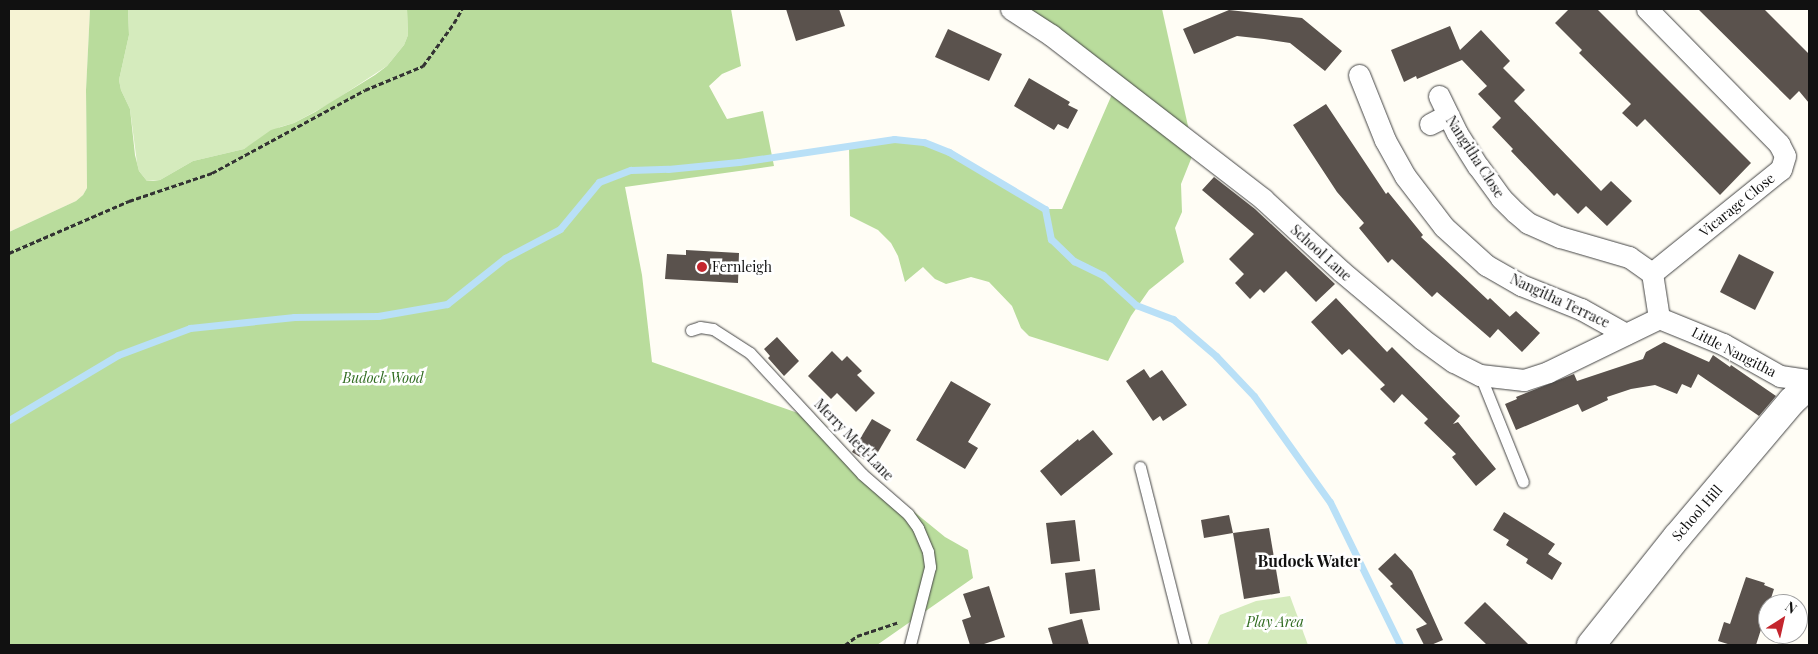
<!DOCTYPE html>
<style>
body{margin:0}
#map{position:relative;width:1818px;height:654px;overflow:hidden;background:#fffdf5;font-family:"Playfair Display",serif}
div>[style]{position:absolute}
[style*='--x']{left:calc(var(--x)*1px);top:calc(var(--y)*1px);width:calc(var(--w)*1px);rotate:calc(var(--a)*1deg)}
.farmland>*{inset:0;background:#f6f3d4}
.green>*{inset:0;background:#d5ebbd}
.forest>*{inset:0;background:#b9dc9c}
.stream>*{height:7px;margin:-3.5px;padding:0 3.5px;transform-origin:3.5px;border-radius:3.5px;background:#b9e0f7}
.building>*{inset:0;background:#5a524d}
.path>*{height:3px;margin-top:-1.5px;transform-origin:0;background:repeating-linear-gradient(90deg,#333 0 5px,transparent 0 7.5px)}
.roads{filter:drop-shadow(0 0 1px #444) drop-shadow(0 0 1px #444)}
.service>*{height:11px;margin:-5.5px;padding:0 5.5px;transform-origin:5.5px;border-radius:5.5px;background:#fff}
.minor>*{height:21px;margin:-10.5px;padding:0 10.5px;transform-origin:10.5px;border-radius:10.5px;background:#fff}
.tertiary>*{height:28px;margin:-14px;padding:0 14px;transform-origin:14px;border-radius:14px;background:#fff}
.dots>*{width:14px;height:14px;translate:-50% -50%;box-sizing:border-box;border:2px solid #fff;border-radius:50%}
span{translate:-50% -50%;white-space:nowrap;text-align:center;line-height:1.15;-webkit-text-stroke:5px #fff;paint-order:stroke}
.street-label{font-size:14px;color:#111}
.poi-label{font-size:14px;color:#111}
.left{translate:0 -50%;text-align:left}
.park-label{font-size:14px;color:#2f6b1f;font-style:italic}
.quarter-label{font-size:16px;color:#111;font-weight:700}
.frame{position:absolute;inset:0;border:10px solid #111;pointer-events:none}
.north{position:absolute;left:1758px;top:594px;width:50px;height:50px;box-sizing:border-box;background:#fff;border:1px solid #a0a0a0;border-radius:50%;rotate:35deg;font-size:14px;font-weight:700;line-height:20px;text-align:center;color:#111}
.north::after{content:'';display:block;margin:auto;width:18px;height:22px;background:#c4262e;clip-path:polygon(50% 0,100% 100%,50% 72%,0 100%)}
</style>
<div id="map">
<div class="farmland">
<div style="clip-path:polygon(9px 9px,90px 9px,86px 90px,87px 188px,83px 195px,76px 201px,9px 232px)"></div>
</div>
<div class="green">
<div style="clip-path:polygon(128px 9px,407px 9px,408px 35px,404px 45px,387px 66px,329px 104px,294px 123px,280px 127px,244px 149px,193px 161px,160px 180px,147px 181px,139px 171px,137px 163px,130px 109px,121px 90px,119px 80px,129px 35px)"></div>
<div style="clip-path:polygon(1290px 596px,1308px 645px,1207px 645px,1220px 615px,1256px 601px)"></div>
</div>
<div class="forest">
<div style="clip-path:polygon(90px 9px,128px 9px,129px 35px,119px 80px,121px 90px,130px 109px,135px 155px,139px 171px,147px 181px,153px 181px,160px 180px,193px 161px,244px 149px,271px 130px,294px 123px,315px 112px,375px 75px,387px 66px,404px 45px,408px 35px,407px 9px,731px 9px,741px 66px,722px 74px,709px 86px,727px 119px,763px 111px,774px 166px,625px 187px,642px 275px,652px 362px,821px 421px,869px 475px,945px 537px,968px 550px,973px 578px,877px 645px,9px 645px,9px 232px,76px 201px,83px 195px,87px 188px,86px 90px)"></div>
<div style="clip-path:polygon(1023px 9px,1162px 9px,1190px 135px)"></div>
<div style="clip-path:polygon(1113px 92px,1193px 154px,1181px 184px,1182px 212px,1175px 228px,1184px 262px,1149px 290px,1131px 316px,1108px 361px,1029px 336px,1021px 328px,1012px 306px,989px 282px,971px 277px,946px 284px,935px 279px,923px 267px,905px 282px,898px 256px,891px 243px,878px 230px,850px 216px,849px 145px,894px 139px,924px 142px,949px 152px,1045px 209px,1062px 209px)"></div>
</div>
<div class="stream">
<div style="--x:9;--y:420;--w:127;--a:-30.8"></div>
<div style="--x:118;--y:355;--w:77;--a:-20.6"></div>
<div style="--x:190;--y:328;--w:105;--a:-6"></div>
<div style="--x:294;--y:317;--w:84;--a:-0.7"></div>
<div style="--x:378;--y:316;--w:70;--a:-9.9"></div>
<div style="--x:447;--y:304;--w:74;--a:-38.4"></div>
<div style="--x:505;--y:258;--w:62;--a:-27.8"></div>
<div style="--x:560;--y:229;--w:61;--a:-50.3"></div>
<div style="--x:599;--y:182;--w:34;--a:-21"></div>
<div style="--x:631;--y:170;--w:37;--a:-2"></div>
<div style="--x:668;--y:169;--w:71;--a:-5.6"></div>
<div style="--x:739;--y:162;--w:157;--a:-8.4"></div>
<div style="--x:894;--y:139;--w:30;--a:6"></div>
<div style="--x:924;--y:142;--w:27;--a:22"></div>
<div style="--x:949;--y:152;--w:112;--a:30.7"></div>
<div style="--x:1045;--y:209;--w:31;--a:79"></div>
<div style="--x:1051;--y:239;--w:32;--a:44"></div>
<div style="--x:1074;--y:261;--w:32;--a:26"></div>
<div style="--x:1103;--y:275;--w:45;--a:42.3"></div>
<div style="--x:1136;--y:305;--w:40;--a:21"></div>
<div style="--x:1173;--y:319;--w:57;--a:40.7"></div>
<div style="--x:1216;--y:356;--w:55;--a:46.5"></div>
<div style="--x:1254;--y:396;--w:130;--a:54.4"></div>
<div style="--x:1330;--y:502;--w:159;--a:63.9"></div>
</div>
<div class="building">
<div style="clip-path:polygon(786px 9px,839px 9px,845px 26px,796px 41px)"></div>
<div style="clip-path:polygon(1569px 9px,1597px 9px,1751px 163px,1720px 195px,1645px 119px,1637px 127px,1622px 113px,1631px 104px,1579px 53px,1582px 50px,1555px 23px)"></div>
<div style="clip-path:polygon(1698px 9px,1764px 9px,1809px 54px,1809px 103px,1799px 91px,1790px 100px)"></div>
<div style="clip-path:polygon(1229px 10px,1302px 18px,1342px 51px,1325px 71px,1290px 43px,1264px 39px,1237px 36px,1194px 54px,1183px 29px)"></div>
<div style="clip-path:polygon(1450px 26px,1460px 50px,1481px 30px,1510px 61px,1503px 68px,1525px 90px,1514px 101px,1601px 191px,1611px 181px,1632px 201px,1607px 226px,1586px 206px,1578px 214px,1557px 193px,1554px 196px,1511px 151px,1513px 149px,1492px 127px,1501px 118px,1478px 94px,1487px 86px,1462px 60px,1417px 79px,1416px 76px,1404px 82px,1391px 50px)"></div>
<div style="clip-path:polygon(948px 29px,1002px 54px,989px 81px,935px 57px)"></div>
<div style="clip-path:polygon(1029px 78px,1070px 102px,1068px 105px,1078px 110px,1068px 129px,1058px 124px,1054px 130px,1014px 106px)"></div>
<div style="clip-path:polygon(1326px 104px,1386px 194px,1388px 192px,1423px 235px,1421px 237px,1488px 300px,1490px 298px,1510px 317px,1505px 321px,1516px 311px,1540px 333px,1522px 352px,1498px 329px,1490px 338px,1437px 292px,1432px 297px,1392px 259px,1388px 263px,1359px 228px,1364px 223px,1337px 192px,1293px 125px)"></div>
<div style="clip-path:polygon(1214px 177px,1255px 209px,1335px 284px,1316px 302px,1286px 271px,1264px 293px,1260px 289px,1250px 299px,1235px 283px,1244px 274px,1229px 259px,1254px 234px,1202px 190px)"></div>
<div style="clip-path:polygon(686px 250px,739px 253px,738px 283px,665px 279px,667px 254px,686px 255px)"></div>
<div style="clip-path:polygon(1739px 254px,1774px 272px,1755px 310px,1720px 292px)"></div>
<div style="clip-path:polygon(1336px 298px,1387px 352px,1392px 347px,1460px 416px,1453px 424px,1458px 422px,1496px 469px,1476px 486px,1452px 457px,1456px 454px,1424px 423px,1428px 419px,1402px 394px,1394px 403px,1380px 389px,1385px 385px,1349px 349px,1342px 355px,1311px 322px)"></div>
<div style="clip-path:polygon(777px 337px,799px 361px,784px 376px,768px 358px,770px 356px,764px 349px)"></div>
<div style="clip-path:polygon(1664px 342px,1709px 362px,1713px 355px,1730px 367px,1731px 365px,1776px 396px,1759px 416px,1698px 374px,1691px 388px,1682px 384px,1677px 394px,1655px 385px,1631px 389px,1607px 397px,1608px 400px,1582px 412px,1578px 404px,1516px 430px,1505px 404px,1517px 399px,1516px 397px,1574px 374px,1577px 381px,1643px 359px,1646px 352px)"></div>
<div style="clip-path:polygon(832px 351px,842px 361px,847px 356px,862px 371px,857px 375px,875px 393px,856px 412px,837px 393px,831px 399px,808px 376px)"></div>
<div style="clip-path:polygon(1144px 369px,1150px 378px,1162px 370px,1187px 405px,1163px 421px,1160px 416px,1153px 421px,1126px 381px)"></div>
<div style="clip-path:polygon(951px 381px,991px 404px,968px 442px,978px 448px,965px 469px,916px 440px)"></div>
<div style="clip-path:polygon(872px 419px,891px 430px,871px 464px,852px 452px)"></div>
<div style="clip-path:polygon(1093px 430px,1113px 454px,1061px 496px,1040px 471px,1078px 439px,1079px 441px)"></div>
<div style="clip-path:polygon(1504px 512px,1555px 544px,1548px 554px,1562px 563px,1552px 580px,1526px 563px,1528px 559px,1506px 545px,1509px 540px,1493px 530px)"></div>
<div style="clip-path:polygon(1229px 515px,1233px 533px,1204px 538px,1201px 520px)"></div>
<div style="clip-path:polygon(1075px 520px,1080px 561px,1051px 564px,1046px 523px)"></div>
<div style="clip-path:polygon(1269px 528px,1280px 593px,1244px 599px,1233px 533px)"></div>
<div style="clip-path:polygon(1395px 553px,1412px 571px,1443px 640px,1431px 645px,1424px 645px,1416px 629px,1427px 624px,1390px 586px,1393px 584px,1378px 569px)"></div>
<div style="clip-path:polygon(1095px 569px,1100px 610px,1070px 614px,1065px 573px)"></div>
<div style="clip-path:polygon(1746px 577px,1765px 583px,1764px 585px,1774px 589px,1756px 645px,1731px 645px,1718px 641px,1724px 622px,1730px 624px)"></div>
<div style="clip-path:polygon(989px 586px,1005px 637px,981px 645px,970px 645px,962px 620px,971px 617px,963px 594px)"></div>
<div style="clip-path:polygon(1485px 602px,1529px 645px,1487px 645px,1464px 623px)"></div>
<div style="clip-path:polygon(1082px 619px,1089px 645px,1053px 645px,1048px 628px)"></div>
</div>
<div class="path">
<div style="--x:9;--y:253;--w:131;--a:-23.4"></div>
<div style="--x:129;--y:201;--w:88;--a:-18.6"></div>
<div style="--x:212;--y:173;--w:174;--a:-28.5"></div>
<div style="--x:365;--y:90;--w:63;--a:-22.5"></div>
<div style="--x:423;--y:66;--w:53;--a:-54.2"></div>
<div style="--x:454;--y:23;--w:16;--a:-60"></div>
<div style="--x:845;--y:645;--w:15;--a:-37"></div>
<div style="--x:857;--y:636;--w:44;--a:-18.4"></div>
</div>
<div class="roads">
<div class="service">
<div style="--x:691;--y:330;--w:9;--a:-18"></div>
<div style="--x:700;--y:327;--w:13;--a:9"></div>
<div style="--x:713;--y:329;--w:44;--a:33"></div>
<div style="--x:750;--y:353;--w:165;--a:47.2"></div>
<div style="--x:862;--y:474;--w:61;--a:41"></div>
<div style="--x:908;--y:514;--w:17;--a:54"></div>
<div style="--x:918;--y:528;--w:26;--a:67"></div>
<div style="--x:928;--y:552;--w:15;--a:82"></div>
<div style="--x:930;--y:567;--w:81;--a:104.4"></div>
<div style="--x:1480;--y:375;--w:115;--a:68.1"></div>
<div style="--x:1140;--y:467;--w:184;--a:75.8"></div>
</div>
<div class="minor">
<div style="--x:1011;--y:9;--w:48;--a:33"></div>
<div style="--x:1051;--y:35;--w:268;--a:37.7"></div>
<div style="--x:1263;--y:199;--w:106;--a:42.7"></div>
<div style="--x:1341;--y:271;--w:106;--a:40"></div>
<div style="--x:1422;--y:339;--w:39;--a:36"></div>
<div style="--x:1454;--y:362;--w:29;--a:27"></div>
<div style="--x:1480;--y:375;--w:44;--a:6.5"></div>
<div style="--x:1524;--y:380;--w:25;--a:-18"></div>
<div style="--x:1548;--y:372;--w:123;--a:-25.9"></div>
<div style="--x:1647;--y:9;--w:189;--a:45.6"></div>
<div style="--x:1779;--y:144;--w:13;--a:63"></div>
<div style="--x:1785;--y:156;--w:14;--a:107"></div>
<div style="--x:1781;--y:169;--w:166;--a:141.1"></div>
<div style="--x:1652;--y:273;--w:46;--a:81.2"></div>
<div style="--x:1359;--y:75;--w:70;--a:68.2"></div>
<div style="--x:1385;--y:140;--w:41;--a:60.9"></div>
<div style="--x:1405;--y:176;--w:64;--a:52.6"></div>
<div style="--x:1444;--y:227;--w:57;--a:42.1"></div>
<div style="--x:1486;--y:265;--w:40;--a:29.7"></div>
<div style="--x:1521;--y:285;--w:65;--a:21.8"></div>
<div style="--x:1581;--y:309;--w:51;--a:29.1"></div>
<div style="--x:1439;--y:96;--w:41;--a:64.1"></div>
<div style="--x:1457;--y:133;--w:39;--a:58"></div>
<div style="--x:1478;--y:166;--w:39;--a:54"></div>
<div style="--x:1501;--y:198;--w:20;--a:45"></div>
<div style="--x:1515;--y:212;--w:17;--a:40"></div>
<div style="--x:1528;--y:223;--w:35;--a:24"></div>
<div style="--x:1560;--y:237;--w:72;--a:16.2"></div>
<div style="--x:1629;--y:257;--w:28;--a:35"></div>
<div style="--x:1430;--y:124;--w:20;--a:-27"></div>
<div style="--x:1659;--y:318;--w:69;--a:22.1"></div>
<div style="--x:1723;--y:344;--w:65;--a:29.3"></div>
<div style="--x:1780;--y:376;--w:29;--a:8"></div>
</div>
<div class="tertiary">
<div style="--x:1591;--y:645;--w:138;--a:-51.5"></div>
<div style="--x:1677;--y:537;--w:178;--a:-49.8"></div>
<div style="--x:1792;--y:401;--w:23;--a:-43"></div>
</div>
</div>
<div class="dots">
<div style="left:702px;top:267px;background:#c4262e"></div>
</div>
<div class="street-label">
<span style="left:1475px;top:157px;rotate:57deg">Nangitha Close</span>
<span style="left:1737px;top:205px;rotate:-39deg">Vicarage Close</span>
<span style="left:1321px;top:253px;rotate:42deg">School Lane</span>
<span style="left:1560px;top:301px;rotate:25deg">Nangitha Terrace</span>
<span style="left:1734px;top:352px;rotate:27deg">Little Nangitha</span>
<span style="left:854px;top:440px;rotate:46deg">Merry Meet Lane</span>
<span style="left:1697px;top:513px;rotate:-49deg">School Hill</span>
</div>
<div class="poi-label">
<span class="left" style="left:712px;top:267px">Fernleigh</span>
</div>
<div class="park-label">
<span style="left:383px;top:378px">Budock Wood</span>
<span style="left:1275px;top:622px">Play Area</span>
</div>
<div class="quarter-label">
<span style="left:1309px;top:561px">Budock Water</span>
</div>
<div class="frame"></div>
<div class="north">N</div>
</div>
